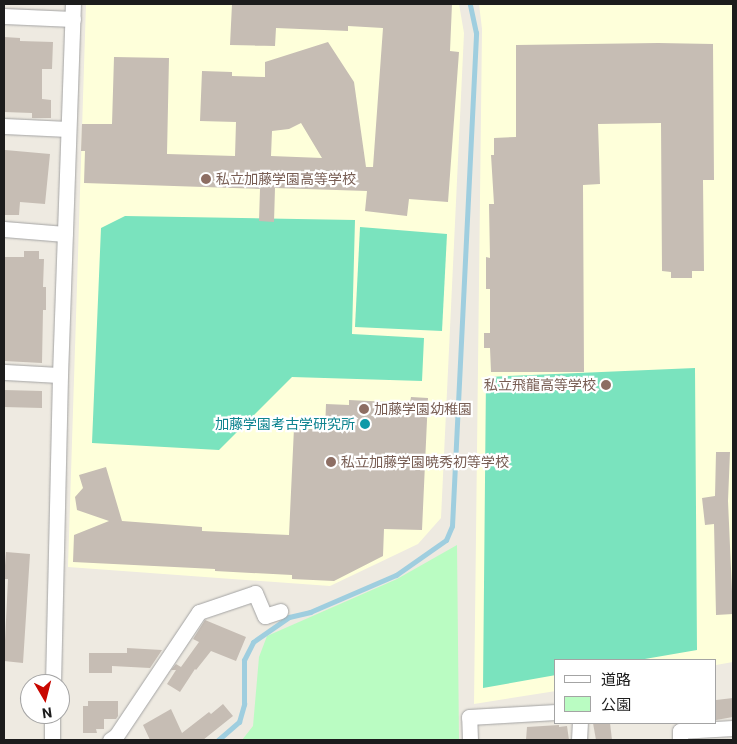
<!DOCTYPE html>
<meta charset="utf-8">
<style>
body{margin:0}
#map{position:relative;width:737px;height:744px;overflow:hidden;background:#eeeae1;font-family:Roboto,"Noto Sans JP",sans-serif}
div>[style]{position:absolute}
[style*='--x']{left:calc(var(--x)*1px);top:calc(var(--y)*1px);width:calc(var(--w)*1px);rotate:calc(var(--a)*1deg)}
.education>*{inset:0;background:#feffda}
.park>*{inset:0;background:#bafcc2}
.pitch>*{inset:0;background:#7ae3be}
.stream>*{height:5px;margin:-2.5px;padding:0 2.5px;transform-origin:2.5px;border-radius:2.5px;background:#9fcedf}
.building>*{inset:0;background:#c6bdb4}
.roads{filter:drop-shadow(0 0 1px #a3a3a3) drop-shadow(0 0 1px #a3a3a3)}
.street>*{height:15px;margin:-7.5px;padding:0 7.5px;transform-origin:7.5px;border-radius:7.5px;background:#fff}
.dots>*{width:14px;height:14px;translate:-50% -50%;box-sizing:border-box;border:2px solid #fff;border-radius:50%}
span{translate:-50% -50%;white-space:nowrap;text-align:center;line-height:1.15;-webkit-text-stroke:4.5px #fff;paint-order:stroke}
.education-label{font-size:14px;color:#785e54}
.left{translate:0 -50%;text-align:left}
.right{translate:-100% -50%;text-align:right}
.culture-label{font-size:14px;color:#0d838f}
.frame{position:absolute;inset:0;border:5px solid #1c1c1c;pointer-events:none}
.legend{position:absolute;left:554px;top:659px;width:162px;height:65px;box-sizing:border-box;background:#fff;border:1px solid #a4a4a4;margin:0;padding:6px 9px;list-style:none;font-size:15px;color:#1c1c1c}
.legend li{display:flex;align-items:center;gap:10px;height:25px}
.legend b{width:25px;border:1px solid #a4a4a4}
.north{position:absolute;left:20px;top:674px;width:50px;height:50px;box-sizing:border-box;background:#fff;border:1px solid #a4a4a4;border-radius:50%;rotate:172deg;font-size:14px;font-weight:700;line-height:20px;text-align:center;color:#1c1c1c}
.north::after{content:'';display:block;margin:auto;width:18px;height:22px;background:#c90700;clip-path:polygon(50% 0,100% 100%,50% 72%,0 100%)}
</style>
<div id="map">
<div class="education">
<div style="clip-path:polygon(86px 4px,459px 4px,464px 33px,441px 518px,418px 544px,330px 586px,68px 567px)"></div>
<div style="clip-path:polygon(479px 4px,732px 4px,733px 662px,716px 665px,716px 660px,556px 660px,556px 691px,474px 704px,482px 29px)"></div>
</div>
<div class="park">
<div style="clip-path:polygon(457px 545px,459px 740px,242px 740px,253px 726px,259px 657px,267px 636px,397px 579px)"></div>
</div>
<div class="pitch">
<div style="clip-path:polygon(125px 216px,355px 220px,352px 334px,424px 338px,422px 381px,292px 377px,219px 450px,92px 443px,101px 228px)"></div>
<div style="clip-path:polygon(360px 227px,447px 234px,442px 331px,355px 327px)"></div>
<div style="clip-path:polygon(695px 368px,697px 650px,639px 660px,556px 660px,556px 675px,483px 688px,486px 377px)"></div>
</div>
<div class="stream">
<div style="--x:218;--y:740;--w:28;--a:-41"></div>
<div style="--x:239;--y:722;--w:19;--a:-74"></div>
<div style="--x:244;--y:704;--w:44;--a:-90"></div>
<div style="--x:244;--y:660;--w:20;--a:-63"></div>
<div style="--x:253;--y:642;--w:44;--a:-34.8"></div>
<div style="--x:289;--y:617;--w:22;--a:-13"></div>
<div style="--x:310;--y:612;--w:94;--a:-23.3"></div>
<div style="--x:396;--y:575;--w:61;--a:-35"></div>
<div style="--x:446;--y:540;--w:15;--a:-67"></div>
<div style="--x:452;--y:526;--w:494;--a:-87.2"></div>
<div style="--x:476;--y:33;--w:30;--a:-102"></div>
</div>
<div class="building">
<div style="clip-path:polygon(evenodd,232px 4px,452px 4px,450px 51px,459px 52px,448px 202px,409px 199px,407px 216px,365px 211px,367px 191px,275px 188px,274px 222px,259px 221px,260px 189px,84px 183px,85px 151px,81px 151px,82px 124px,112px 124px,114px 57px,169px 58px,167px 154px,235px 156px,236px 122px,200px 121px,202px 71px,232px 72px,232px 76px,265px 77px,265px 62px,328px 42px,354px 82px,366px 167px,373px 167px,383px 28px,348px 26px,348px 31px,276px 28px,275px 46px,230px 45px,232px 4px,301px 123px,322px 158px,271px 156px,272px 131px,289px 129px,301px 123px)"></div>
<div style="clip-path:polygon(4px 37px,20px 38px,20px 41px,53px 42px,52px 69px,42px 69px,42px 99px,51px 100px,51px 118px,32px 118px,32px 113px,4px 112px)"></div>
<div style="clip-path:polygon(658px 43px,713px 44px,714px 180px,703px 180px,704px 271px,692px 271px,692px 278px,671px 278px,671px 272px,662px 271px,661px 123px,598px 124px,600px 184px,583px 185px,584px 372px,491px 372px,490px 348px,484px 348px,484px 333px,490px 333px,490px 289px,486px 289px,486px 257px,490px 258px,489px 204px,494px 204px,491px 155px,494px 155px,494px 138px,516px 137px,516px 45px)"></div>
<div style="clip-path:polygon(5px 150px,50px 154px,45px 204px,20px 202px,19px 215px,4px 215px)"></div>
<div style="clip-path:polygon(24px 251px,39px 251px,39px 259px,44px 259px,43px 287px,46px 287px,46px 310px,43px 310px,42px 363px,4px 361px,4px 257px,24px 257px)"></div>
<div style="clip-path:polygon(4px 390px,42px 391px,42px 408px,4px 407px)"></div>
<div style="clip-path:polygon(411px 397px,428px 398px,422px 530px,384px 529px,383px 556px,334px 581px,292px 579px,292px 575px,215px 571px,215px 569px,73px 562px,74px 535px,109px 521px,77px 510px,75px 497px,83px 488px,79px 475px,106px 467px,122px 521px,202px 527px,202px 531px,289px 535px,294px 428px,325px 430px,326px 404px,349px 405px,349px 400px,410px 403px)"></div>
<div style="clip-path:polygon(716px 452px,730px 452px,728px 501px,733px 614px,716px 615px,714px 524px,705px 525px,702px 498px,715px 496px)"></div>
<div style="clip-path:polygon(6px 552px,30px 554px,23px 663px,4px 661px,8px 579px,4px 579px)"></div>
<div style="clip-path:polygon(205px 620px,246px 637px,236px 661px,211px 651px,196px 670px,195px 669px,180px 692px,167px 684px,176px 670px,171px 670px,176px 664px,181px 667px,199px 642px,193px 639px)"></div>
<div style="clip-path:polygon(127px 648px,162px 650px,150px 668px,112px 666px,112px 673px,89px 673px,89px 653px,127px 653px)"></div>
<div style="clip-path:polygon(733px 698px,733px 717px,716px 720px,716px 700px)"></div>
<div style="clip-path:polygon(88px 701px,118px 701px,118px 716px,116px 719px,104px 719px,104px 729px,96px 729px,97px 733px,83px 733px,83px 706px,88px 706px)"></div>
<div style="clip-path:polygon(223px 704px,233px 716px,203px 740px,150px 740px,143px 725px,171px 709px,182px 733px,209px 712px,211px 714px)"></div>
<div style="clip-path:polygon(593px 723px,610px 723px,612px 740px,596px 740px)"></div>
<div style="clip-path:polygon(559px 725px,559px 727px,567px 726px,569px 740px,526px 740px,527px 727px)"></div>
</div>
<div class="roads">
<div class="street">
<div style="--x:4;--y:16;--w:69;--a:2.5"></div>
<div style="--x:4;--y:126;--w:64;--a:2.7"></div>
<div style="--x:4;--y:229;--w:61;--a:4.7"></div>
<div style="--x:4;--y:372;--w:56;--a:3.1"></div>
<div style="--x:53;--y:684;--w:309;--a:-88.7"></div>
<div style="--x:60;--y:375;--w:371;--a:-88"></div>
<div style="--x:52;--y:740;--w:26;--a:-90"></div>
<div style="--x:110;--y:740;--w:7;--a:-34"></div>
<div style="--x:116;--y:736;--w:149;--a:-56.2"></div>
<div style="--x:199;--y:612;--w:59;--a:-18.7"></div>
<div style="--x:255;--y:593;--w:25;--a:67"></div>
<div style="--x:265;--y:616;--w:16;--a:-18"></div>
<div style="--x:470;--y:740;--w:23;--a:-92"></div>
<div style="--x:469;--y:717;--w:87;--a:-3.3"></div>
<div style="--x:579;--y:740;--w:17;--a:-87"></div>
<div style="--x:680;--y:740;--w:9;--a:-90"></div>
<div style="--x:680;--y:731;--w:53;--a:-3.2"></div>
</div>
</div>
<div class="dots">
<div style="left:206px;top:179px;background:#8d6e63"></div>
<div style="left:606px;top:385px;background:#8d6e63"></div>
<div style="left:364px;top:409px;background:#8d6e63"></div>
<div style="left:365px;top:424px;background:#0f9aa8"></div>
<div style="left:331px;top:462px;background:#8d6e63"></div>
</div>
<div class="education-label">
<span class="left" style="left:216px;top:179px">私立加藤学園高等学校</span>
<span class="right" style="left:596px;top:385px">私立飛龍高等学校</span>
<span class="left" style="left:374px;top:409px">加藤学園幼稚園</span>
<span class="left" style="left:341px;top:462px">私立加藤学園暁秀初等学校</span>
</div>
<div class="culture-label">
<span class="right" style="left:355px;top:424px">加藤学園考古学研究所</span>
</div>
<div class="frame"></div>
<ul class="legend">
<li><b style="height:6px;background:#fff"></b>道路</li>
<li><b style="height:14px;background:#bafcc2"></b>公園</li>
</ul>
<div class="north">N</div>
</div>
